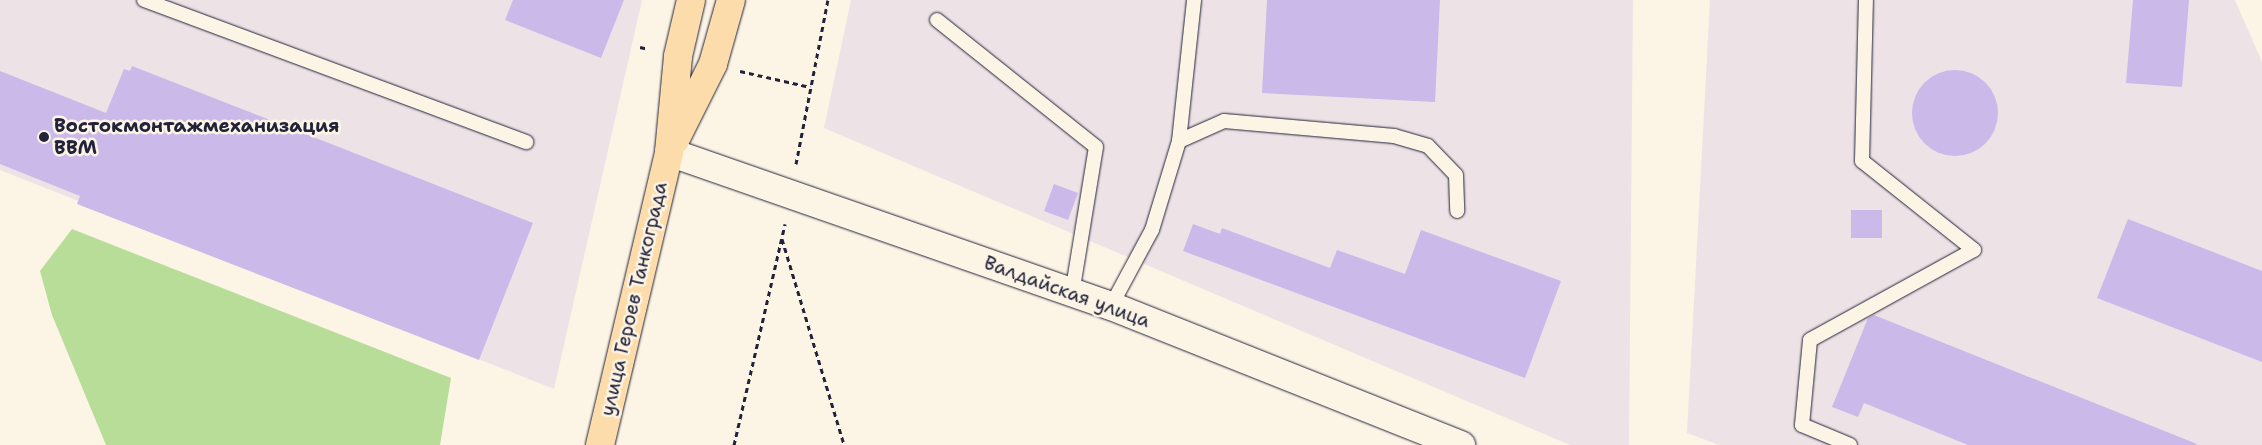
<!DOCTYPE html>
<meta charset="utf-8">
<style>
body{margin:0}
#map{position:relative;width:2262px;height:445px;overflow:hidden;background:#fcf5e5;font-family:"Shantell Sans",sans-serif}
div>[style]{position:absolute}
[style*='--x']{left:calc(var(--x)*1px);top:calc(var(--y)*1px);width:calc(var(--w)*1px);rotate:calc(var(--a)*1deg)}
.built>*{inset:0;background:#ede3e6}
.green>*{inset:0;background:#b7dd99}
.building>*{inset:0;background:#cbb9e9}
.round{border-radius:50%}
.path>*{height:3px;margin-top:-1.5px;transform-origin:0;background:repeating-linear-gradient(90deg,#22223b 0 5px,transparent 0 9px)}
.roads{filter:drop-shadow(0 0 1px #22223b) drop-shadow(0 0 1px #22223b)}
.service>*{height:14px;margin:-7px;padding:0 7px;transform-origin:7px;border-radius:7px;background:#fcf5e5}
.tertiary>*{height:28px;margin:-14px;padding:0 14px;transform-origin:14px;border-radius:14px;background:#fcf5e5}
.primary>*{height:28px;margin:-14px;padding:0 14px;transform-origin:14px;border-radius:14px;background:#fddcac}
.dots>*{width:14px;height:14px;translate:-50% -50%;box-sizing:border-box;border:2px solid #fcf5e5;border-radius:50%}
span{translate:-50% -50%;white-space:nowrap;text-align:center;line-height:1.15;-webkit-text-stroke:5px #fcf5e5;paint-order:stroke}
.poi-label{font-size:19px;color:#22223b;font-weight:700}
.left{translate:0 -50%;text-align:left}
.street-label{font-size:19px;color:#22223b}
</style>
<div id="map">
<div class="built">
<div style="clip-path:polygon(0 0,642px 0,554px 389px,0 170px)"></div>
<div style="clip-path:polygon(851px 0,1633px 0,1629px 445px,1570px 445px,824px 128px)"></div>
<div style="clip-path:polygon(1710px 0,2235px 0,2262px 62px,2262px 445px,1719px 445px,1687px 433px)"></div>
</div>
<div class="green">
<div style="clip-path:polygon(72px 229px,451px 378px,440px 445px,106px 445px,52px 315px,40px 271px)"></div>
</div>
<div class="building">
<div style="clip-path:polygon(513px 0,624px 0,601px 58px,505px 20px)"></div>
<div style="clip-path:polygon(1267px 0,1440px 0,1435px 102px,1262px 93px)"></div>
<div style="clip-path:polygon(2133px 0,2189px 0,2182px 87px,2126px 83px)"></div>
<div style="clip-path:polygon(132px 66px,533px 223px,479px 360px,77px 204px,80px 196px,0 164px,0 71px,106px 113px,124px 69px,130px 71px)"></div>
<div class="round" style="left:1912px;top:70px;width:86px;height:86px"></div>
<div style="clip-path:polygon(1054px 184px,1078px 193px,1068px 220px,1044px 211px)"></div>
<div style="clip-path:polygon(1851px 210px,1882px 210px,1882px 238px,1851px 238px)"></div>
<div style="clip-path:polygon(2128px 219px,2262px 271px,2262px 362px,2097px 298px)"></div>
<div style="clip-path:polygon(1193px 224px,1220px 234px,1222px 228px,1330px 268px,1337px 250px,1405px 274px,1421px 230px,1561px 281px,1525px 378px,1183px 251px)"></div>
<div style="clip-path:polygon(1874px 315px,2197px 444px,2196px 445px,1968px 445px,1864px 403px,1858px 417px,1832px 407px,1868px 318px)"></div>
</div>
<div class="path">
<div style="--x:640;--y:47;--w:9;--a:13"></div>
<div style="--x:740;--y:71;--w:72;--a:12.9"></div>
<div style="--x:796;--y:164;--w:167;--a:-79"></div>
<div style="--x:782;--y:239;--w:215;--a:73.2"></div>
<div style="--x:734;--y:445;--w:227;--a:-77"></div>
</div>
<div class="roads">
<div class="service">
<div style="--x:144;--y:0;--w:408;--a:20.4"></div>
<div style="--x:937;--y:20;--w:203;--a:38.6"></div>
<div style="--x:1096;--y:147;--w:148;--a:99.3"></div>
<div style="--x:1179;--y:141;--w:142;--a:-83.9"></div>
<div style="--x:1111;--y:306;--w:86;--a:-61.7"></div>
<div style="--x:1152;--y:230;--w:93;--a:-73.1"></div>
<div style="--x:1179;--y:141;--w:49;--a:-24"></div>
<div style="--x:1224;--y:121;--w:171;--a:5"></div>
<div style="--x:1394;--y:136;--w:35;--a:16"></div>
<div style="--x:1428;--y:146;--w:40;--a:46"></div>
<div style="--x:1456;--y:175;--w:36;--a:88"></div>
<div style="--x:1850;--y:445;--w:52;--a:-157.4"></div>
<div style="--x:1802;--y:425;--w:85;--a:-84.6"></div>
<div style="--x:1810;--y:340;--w:187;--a:-28.8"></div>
<div style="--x:1974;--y:250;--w:143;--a:-141.5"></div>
<div style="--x:1862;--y:161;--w:161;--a:-88.6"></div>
</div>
<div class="tertiary">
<div style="--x:669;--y:152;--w:468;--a:19.2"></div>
<div style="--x:1111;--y:306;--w:377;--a:21.7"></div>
</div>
<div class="primary">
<div style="--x:675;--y:140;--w:85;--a:-63.4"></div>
<div style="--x:713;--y:64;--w:66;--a:-74.3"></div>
<div style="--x:600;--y:445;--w:301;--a:-76.7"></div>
<div style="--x:669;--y:152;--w:96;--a:-84.6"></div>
<div style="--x:678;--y:56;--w:57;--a:-76.9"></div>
</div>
</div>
<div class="dots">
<div style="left:44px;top:137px;background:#22223b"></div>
</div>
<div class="poi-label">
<span class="left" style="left:54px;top:137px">Востокмонтажмеханизация<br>ВВМ</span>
</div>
<div class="street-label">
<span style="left:1067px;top:292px;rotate:20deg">Валдайская улица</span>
<span style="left:634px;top:299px;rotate:-77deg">улица Героев Танкограда</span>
</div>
</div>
